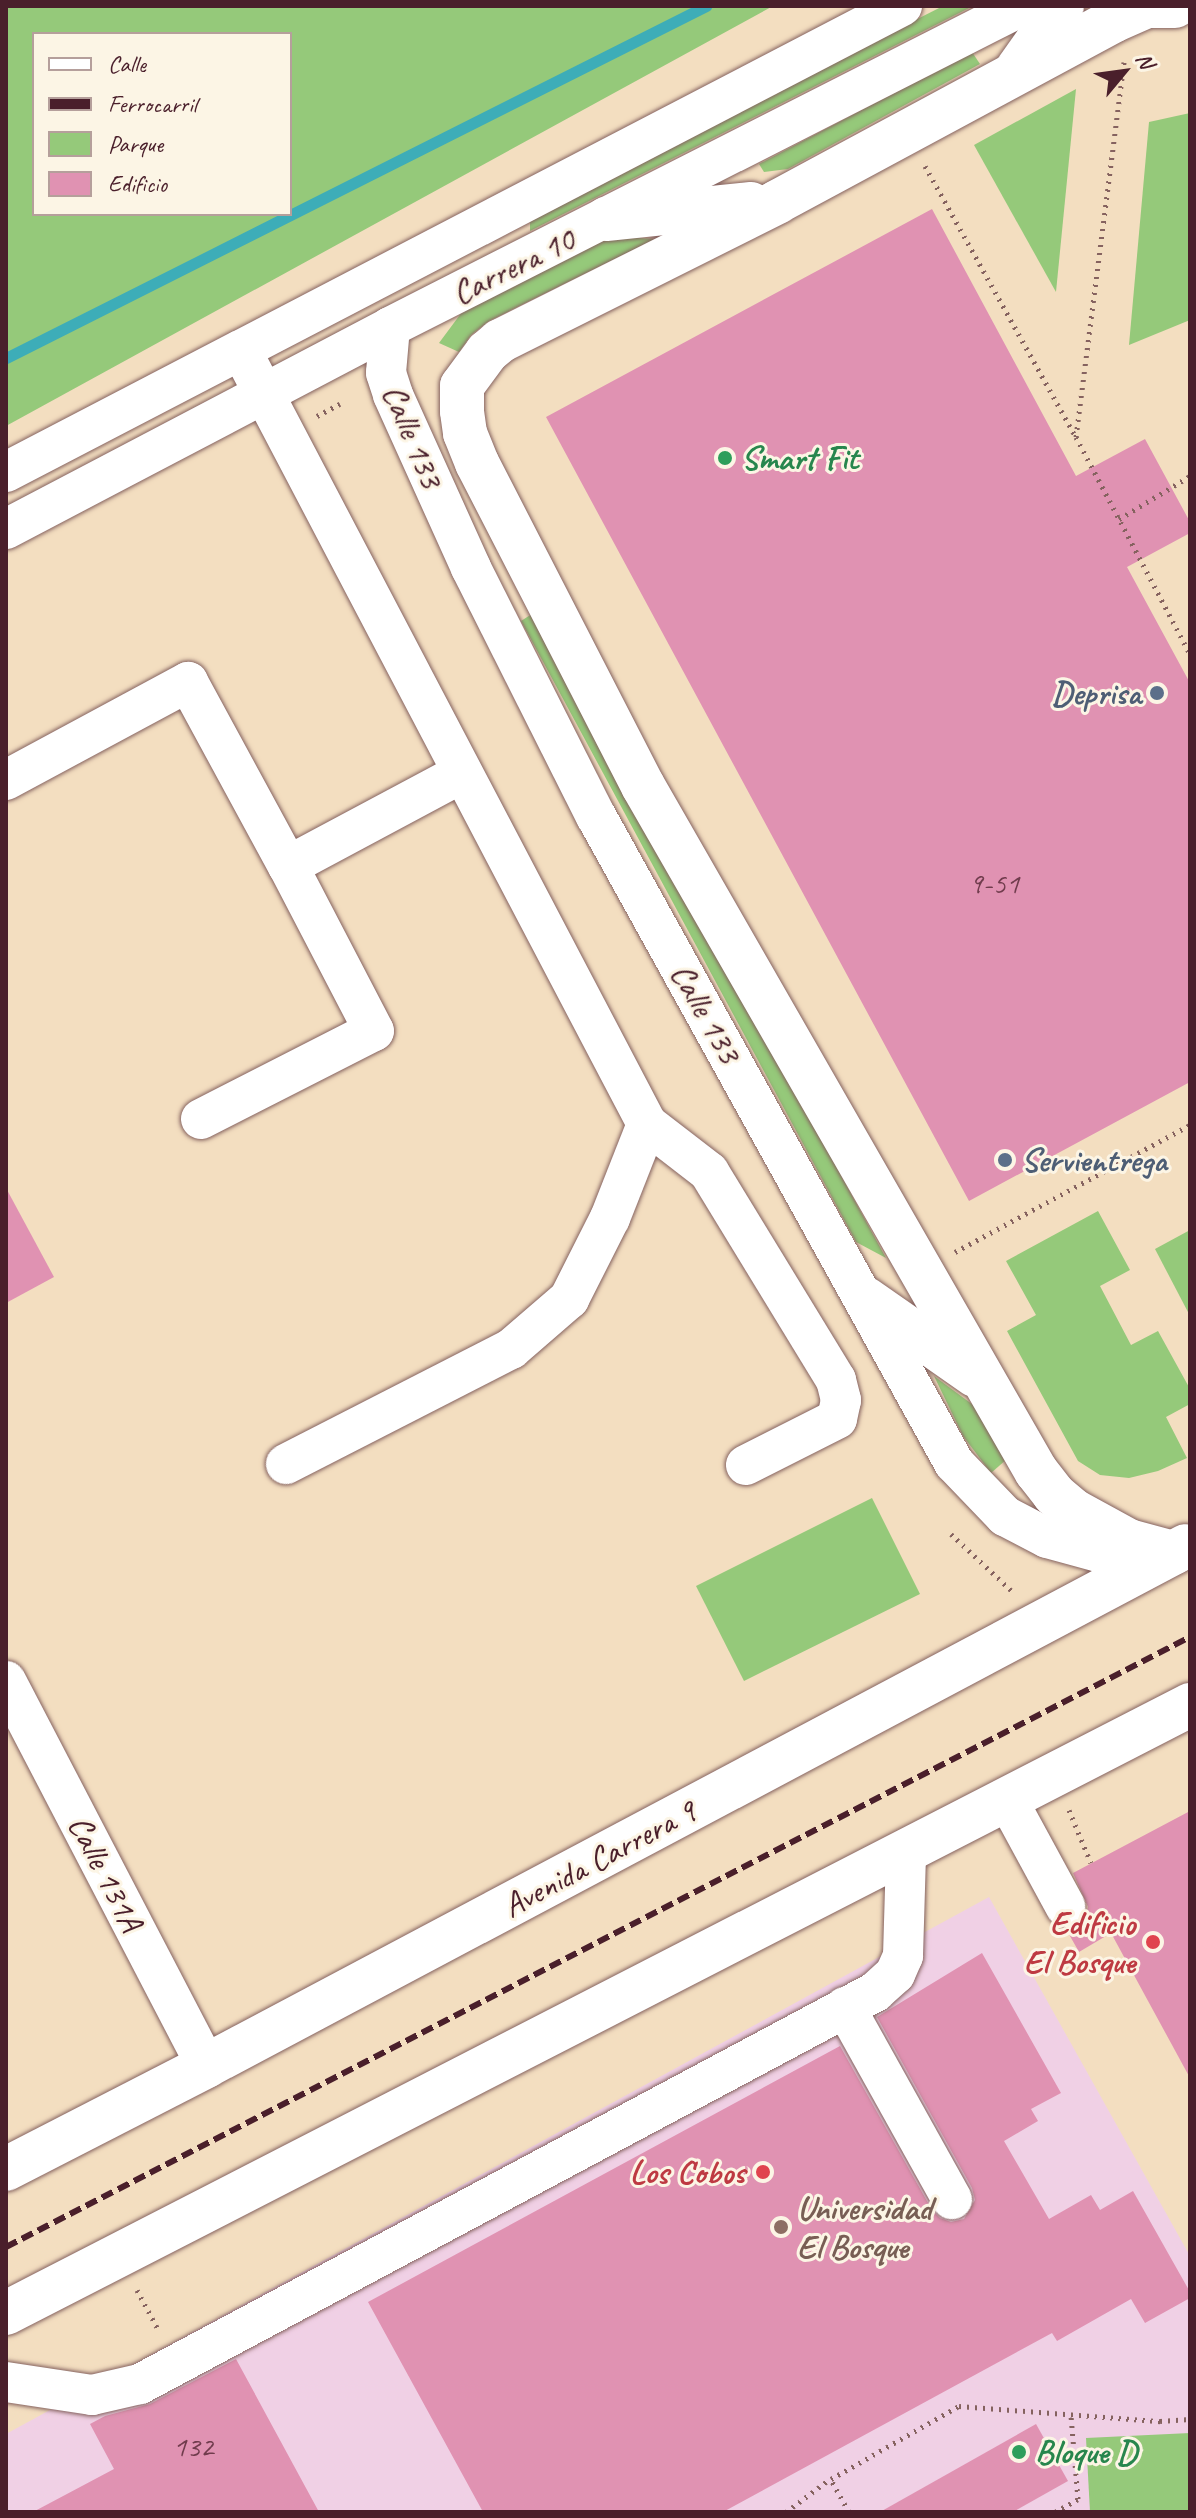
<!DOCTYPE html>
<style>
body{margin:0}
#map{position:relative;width:1196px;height:2518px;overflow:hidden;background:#f3dec0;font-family:Caveat,sans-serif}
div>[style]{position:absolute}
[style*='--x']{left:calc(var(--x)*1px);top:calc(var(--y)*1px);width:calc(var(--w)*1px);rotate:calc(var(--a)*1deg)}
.built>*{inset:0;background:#f0d0e5}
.green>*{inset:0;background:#95c97a}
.stream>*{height:11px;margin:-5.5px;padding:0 5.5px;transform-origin:5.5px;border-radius:5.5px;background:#3dadb8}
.building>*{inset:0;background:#e092b2}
.path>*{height:5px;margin-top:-2.5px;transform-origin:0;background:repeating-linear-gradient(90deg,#85625f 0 2px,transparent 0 8px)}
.roads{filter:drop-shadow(0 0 2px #85625f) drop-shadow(0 0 2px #85625f)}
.minor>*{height:40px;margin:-20px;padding:0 20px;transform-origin:20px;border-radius:20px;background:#fff}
.major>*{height:44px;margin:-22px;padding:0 22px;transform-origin:22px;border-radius:22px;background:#fff}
.rail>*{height:6px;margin-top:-3px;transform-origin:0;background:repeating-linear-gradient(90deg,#4a1f2b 0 12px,transparent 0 18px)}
.dots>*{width:22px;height:22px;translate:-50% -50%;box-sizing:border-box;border:4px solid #fcf5e5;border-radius:50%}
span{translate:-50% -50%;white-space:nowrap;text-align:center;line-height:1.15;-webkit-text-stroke:6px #fcf5e5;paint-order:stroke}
.number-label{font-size:30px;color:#703c4d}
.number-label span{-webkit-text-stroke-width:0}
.street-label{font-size:34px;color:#4a1f2b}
.leisure-label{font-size:34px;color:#27864d;font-weight:700}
.left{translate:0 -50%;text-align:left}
.service-label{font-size:34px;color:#4e5e75;font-weight:700}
.right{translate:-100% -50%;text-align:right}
.health-label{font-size:34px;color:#be3a42;font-weight:700}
.education-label{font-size:34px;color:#785e54;font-weight:700}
.frame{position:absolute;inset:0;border:8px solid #4a1f2b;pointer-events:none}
.legend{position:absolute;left:32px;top:32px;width:260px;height:184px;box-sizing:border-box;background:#fcf5e5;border:2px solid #b59f9b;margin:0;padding:10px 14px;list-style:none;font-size:24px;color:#4a1f2b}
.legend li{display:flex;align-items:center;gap:16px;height:40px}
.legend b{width:40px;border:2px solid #b59f9b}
.north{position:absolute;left:1084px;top:32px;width:80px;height:80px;-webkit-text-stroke:6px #fcf5e5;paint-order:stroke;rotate:61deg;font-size:22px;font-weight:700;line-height:32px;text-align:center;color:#4a1f2b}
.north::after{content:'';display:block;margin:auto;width:28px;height:36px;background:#4a1f2b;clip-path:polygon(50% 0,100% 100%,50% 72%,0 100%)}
</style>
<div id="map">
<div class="built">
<div style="clip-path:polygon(989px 1897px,1190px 2256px,1190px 2512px,6px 2512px,6px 2434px)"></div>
</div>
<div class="green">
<div style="clip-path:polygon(evenodd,6px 6px,773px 6px,6px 426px,6px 6px,34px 34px,290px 34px,290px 214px,34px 214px,34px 34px)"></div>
<div style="clip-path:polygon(943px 6px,973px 6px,530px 231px,530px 216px)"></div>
<div style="clip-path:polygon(972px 52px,980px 64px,788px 169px,764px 172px,759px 164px)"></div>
<div style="clip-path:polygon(1076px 89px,1056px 292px,974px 145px)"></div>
<div style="clip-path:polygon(1190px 113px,1190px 320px,1129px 345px,1149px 122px)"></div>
<div style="clip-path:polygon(606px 236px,655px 239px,489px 321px,471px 335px,459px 352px,439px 343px,462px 312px)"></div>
<div style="clip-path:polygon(538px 610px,687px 893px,886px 1258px,856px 1242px,521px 621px)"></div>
<div style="clip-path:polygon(1098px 1211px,1130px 1270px,1100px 1286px,1131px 1345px,1158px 1331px,1190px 1389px,1190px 1404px,1166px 1417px,1187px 1458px,1158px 1471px,1129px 1478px,1100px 1475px,1078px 1461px,1007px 1331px,1036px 1315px,1006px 1261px)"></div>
<div style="clip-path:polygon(1190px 1230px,1190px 1314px,1189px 1314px,1155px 1249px)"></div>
<div style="clip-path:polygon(934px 1376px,984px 1413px,1007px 1459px,991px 1473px,963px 1436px)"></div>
<div style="clip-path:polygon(872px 1498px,920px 1594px,744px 1681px,696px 1586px)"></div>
<div style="clip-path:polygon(1190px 2433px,1190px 2512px,1090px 2512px,1086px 2438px)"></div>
</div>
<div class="stream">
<div style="--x:6;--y:358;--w:784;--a:-26.7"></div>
</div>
<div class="building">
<div style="clip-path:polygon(932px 209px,1076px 476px,1145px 439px,1190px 522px,1190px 533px,1127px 567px,1190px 683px,1190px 1082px,969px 1201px,546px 417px)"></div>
<div style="clip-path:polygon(6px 1188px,54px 1277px,6px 1303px)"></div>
<div style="clip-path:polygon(1190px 1811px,1190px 2078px,1111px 1933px,1079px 1952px,1066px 1929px,1084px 1919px,1088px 1907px,1073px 1873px)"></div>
<div style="clip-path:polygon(982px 1953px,1061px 2093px,1031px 2109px,1038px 2121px,1004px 2141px,1049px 2219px,1091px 2195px,1100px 2210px,1133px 2191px,1190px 2292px,1190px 2298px,1145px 2323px,1131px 2299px,1057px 2341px,1052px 2333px,723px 2512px,483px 2512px,368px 2302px,840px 2046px,932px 2210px,940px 2218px,951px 2222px,964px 2219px,975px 2200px,972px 2188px,877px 2017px)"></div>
<div style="clip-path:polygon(236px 2359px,319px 2512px,33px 2512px,114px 2469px,90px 2424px,105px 2416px,150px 2404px)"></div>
<div style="clip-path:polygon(1036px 2424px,1068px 2481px,1013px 2512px,880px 2512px)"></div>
</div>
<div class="path">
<div style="--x:925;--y:166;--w:310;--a:60.9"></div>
<div style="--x:1076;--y:437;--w:245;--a:62.3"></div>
<div style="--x:317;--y:416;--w:26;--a:-28"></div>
<div style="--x:1076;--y:437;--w:378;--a:-82.7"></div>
<div style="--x:1119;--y:519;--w:83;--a:-31.2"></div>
<div style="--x:955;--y:1252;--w:267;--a:-28.4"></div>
<div style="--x:951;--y:1534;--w:86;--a:43.1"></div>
<div style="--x:1069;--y:1810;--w:57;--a:67.5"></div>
<div style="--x:137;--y:2290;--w:47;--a:61.8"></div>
<div style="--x:786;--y:2512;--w:55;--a:-36.9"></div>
<div style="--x:849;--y:2512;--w:38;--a:-119"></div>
<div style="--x:831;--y:2479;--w:147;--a:-29.7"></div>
<div style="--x:959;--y:2406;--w:202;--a:4.3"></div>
<div style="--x:1160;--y:2421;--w:30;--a:-4"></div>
<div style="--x:1055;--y:2512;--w:26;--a:-29"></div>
<div style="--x:1078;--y:2499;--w:84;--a:-94.8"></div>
</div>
<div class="roads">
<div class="minor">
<div style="--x:390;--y:327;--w:46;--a:95"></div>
<div style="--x:386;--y:373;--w:23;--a:72"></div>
<div style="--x:393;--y:395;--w:190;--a:65.7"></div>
<div style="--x:471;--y:568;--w:278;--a:63.3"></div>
<div style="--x:596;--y:816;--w:739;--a:61.04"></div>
<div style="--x:954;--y:1463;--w:74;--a:46.1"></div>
<div style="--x:1005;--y:1516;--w:47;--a:27.6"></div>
<div style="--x:1047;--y:1538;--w:54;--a:15.1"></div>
<div style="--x:1099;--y:1552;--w:58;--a:2"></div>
<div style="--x:241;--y:350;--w:874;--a:62.32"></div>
<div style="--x:647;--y:1124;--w:78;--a:37.7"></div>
<div style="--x:709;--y:1172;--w:244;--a:58.6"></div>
<div style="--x:836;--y:1380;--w:21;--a:76"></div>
<div style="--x:841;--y:1400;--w:19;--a:102"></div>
<div style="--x:837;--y:1419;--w:102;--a:153.2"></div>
<div style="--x:6;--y:472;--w:1010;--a:-27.48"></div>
<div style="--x:6;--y:529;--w:434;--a:-27.7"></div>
<div style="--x:390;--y:327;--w:709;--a:-26.93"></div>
<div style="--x:6;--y:780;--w:207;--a:-28.3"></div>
<div style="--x:188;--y:682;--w:209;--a:61.5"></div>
<div style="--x:201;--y:1119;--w:194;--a:-27"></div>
<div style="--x:374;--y:1031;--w:186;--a:-117.5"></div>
<div style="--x:288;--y:866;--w:197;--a:-28.1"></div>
<div style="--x:286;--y:1464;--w:253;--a:-27.1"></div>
<div style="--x:511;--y:1349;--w:77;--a:-40.8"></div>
<div style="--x:569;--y:1299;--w:91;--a:-63.2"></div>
<div style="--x:610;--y:1218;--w:101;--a:-68.5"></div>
<div style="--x:6;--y:1681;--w:434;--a:62.5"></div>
<div style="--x:1007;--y:1799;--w:122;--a:61.5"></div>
<div style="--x:845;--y:2007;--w:220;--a:60.9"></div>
<div style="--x:6;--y:2382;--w:87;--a:8.6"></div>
<div style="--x:92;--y:2395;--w:49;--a:-12.9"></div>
<div style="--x:140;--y:2384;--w:833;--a:-28.07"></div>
<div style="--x:875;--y:1992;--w:27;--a:-42"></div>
<div style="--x:895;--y:1974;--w:20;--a:-66"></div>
<div style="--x:903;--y:1956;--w:104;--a:-88.3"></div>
</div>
<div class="major">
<div style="--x:1018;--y:68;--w:76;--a:-54.6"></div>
<div style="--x:606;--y:219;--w:146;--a:-5.9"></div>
<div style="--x:866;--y:1299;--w:133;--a:34.9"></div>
<div style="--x:1173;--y:1553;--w:46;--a:-164.7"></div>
<div style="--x:1129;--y:1541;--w:63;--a:-151.4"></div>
<div style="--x:1074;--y:1511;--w:26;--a:-140"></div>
<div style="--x:1054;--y:1494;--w:29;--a:-128"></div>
<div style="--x:1036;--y:1471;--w:790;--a:-119.84"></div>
<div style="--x:643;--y:786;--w:363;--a:-117.2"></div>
<div style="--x:477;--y:463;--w:32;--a:-112"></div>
<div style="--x:465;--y:433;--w:22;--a:-98"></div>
<div style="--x:462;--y:411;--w:25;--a:-90"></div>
<div style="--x:462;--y:386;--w:42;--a:-53.7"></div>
<div style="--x:487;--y:352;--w:17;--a:-40"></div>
<div style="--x:500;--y:341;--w:310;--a:-26.6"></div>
<div style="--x:777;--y:202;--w:382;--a:-28.3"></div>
<div style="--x:1113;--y:21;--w:36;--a:-24"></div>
<div style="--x:1146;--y:6;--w:29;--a:0"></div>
<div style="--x:6;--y:2169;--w:225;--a:-27.2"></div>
<div style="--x:206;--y:2066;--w:1109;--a:-27.95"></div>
<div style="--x:6;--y:2313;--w:1331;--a:-27.18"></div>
</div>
</div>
<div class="rail">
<div style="--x:6;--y:2247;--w:1332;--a:-27.26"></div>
</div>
<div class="dots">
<div style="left:725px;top:458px;background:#2e9e5b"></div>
<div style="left:1157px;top:693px;background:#5c6f8a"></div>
<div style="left:1005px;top:1160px;background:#5c6f8a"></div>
<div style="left:1153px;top:1942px;background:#e0444e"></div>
<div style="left:763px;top:2172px;background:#e0444e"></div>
<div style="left:781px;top:2227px;background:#8d6e63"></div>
<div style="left:1019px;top:2452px;background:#2e9e5b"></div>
</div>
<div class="number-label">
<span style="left:994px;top:883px">9-51</span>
<span style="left:193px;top:2446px">132</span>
</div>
<div class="street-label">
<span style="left:513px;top:266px;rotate:-26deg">Carrera 10</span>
<span style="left:413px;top:436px;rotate:68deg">Calle 133</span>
<span style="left:706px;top:1013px;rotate:61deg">Calle 133</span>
<span style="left:599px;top:1858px;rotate:-28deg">Avenida Carrera 9</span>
<span style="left:106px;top:1873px;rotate:63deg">Calle 131A</span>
</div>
<div class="leisure-label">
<span class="left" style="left:741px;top:458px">Smart Fit</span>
<span class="left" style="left:1035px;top:2452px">Bloque D</span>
</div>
<div class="service-label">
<span class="right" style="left:1141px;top:693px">Deprisa</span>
<span class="left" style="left:1021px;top:1160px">Servientrega</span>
</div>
<div class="health-label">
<span class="right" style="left:1135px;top:1942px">Edificio<br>El Bosque</span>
<span class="right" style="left:745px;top:2172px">Los Cobos</span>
</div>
<div class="education-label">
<span class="left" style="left:797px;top:2227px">Universidad<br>El Bosque</span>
</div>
<div class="frame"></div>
<ul class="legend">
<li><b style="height:10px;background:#fff"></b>Calle</li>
<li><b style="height:10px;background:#4a1f2b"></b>Ferrocarril</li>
<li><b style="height:22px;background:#95c97a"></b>Parque</li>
<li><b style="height:22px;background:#e092b2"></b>Edificio</li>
</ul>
<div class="north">N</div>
</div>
